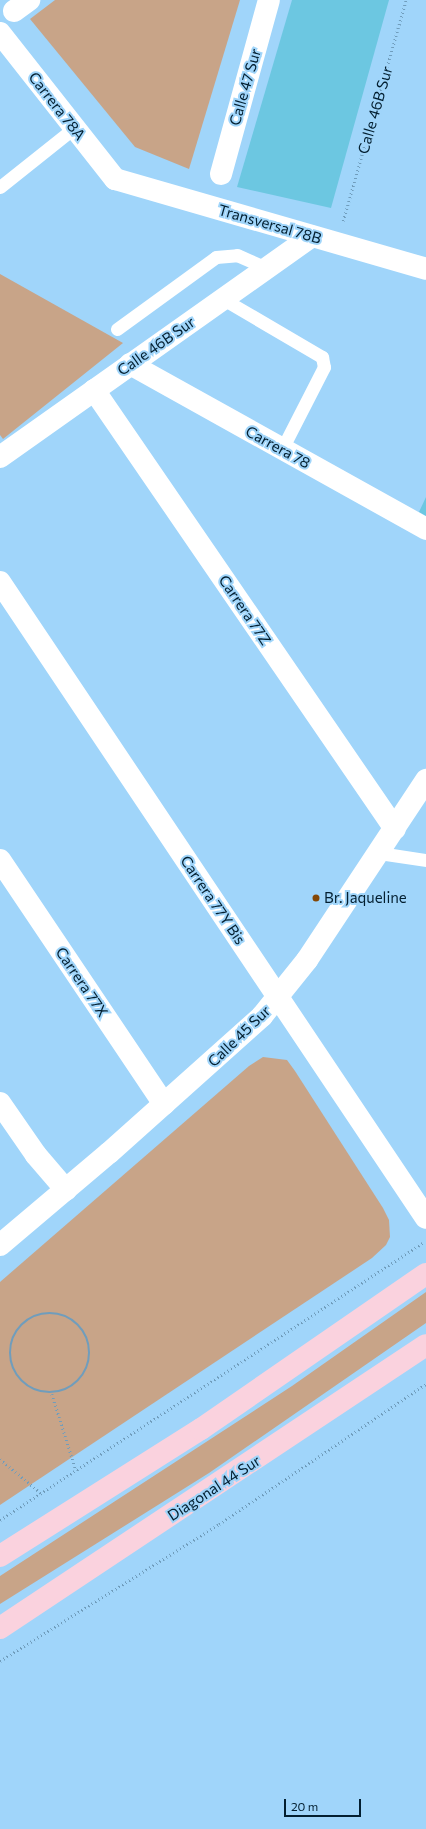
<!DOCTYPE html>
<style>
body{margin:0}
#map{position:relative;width:426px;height:1829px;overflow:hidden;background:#a0d5fa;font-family:Commissioner,sans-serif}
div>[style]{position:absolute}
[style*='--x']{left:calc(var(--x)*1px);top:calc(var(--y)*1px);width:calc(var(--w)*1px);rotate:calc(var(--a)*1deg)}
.green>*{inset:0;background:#c8a488}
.building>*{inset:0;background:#6cc7e1}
.path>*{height:2.5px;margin-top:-1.25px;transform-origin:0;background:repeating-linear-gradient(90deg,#709dbc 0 1px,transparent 0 4px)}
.path>.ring{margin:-1.25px;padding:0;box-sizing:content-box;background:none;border:2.5px solid #709dbc;border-radius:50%}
.service>*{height:13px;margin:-6.5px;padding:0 6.5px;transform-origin:6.5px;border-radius:6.5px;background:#fff}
.minor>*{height:22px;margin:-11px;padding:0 11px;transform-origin:11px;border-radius:11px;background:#fff}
.tertiary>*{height:22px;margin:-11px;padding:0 11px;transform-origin:11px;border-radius:11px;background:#fff}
.primary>*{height:22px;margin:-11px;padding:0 11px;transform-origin:11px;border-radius:11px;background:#fad2de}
.dots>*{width:11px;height:11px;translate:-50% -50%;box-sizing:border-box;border:2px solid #a0d5fa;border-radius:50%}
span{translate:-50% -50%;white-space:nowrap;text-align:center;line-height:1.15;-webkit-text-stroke:4px #a0d5fa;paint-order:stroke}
.street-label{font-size:15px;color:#031f30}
.poi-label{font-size:15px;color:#031f30}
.left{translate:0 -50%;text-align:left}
.scale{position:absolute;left:284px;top:1799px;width:77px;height:18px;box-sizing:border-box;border:2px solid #031f30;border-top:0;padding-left:5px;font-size:12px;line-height:14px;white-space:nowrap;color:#031f30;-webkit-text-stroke:3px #a0d5fa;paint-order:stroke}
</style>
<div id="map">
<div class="green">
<div style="clip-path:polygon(55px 0,240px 0,189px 169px,135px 147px,30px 19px)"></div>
<div style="clip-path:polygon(0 274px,123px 343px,3px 439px,0 435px)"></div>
<div style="clip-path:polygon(263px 1057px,287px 1060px,295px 1071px,383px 1208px,389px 1220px,390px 1237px,386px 1245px,372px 1258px,0 1505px,0 1282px,249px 1066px)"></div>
<div style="clip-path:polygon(426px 1292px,426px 1323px,209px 1473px,0 1604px,0 1576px,292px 1386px)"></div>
</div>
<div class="building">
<div style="clip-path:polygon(292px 0,389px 0,331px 208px,237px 187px)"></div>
<div style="clip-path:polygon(426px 497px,426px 516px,419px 512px)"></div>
</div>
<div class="path">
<div style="--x:343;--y:221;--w:230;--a:-74.1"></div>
<div class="ring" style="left:10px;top:1313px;width:77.5px;height:77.5px"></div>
<div style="--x:52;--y:1394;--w:80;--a:72.5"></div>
<div style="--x:0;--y:1459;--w:53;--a:39.7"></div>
<div style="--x:0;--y:1520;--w:507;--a:-33.25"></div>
<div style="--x:0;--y:1661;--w:258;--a:-32"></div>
<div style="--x:219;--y:1524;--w:250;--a:-34.1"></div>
</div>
<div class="service">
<div style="--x:0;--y:187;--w:95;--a:-38.6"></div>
<div style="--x:223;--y:299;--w:115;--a:30.4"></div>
<div style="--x:322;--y:357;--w:10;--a:79"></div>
<div style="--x:324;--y:367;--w:92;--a:117.1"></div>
<div style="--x:117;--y:329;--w:122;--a:-36"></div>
<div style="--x:216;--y:257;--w:21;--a:-5"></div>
<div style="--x:237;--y:255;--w:32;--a:24"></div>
<div style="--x:379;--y:853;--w:48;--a:8.5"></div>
</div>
<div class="minor">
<div style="--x:14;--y:11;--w:19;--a:-36"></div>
<div style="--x:0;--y:33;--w:186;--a:51.8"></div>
<div style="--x:115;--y:179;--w:324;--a:16.1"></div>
<div style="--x:221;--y:174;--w:180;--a:-74.6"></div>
<div style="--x:130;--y:364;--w:339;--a:29.1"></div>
<div style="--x:94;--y:390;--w:532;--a:55.56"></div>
<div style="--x:0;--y:457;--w:382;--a:-35.3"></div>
<div style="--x:0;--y:582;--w:765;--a:56.19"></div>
<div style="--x:0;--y:860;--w:294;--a:56.1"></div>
<div style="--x:0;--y:1103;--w:63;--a:55.3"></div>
<div style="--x:36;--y:1155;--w:46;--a:49.4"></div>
</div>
<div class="tertiary">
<div style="--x:0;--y:1245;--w:143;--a:-40.2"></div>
<div style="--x:109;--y:1153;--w:205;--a:-41.8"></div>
<div style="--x:262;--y:1016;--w:72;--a:-51.2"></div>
<div style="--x:307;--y:960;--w:216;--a:-56.5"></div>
</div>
<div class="primary">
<div style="--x:0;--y:1556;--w:238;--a:-32.3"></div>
<div style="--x:201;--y:1429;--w:273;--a:-34.6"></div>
<div style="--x:0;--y:1628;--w:511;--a:-33.6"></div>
</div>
<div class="dots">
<div style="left:316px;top:898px;background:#844705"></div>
</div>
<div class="street-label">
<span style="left:245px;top:87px;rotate:-74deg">Calle 47 Sur</span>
<span style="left:57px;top:106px;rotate:52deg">Carrera 78A</span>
<span style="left:375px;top:110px;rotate:-74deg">Calle 46B Sur</span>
<span style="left:270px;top:224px;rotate:16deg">Transversal 78B</span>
<span style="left:156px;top:346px;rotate:-35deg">Calle 46B Sur</span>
<span style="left:278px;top:447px;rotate:29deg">Carrera 78</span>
<span style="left:245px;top:610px;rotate:56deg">Carrera 77Z</span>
<span style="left:213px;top:900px;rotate:56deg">Carrera 77Y Bis</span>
<span style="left:82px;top:982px;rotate:56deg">Carrera 77X</span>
<span style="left:239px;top:1036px;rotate:-44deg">Calle 45 Sur</span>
<span style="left:214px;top:1488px;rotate:-33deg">Diagonal 44 Sur</span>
</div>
<div class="poi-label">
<span class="left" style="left:324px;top:898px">Br. Jaqueline</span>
</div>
<div class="scale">20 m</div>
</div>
